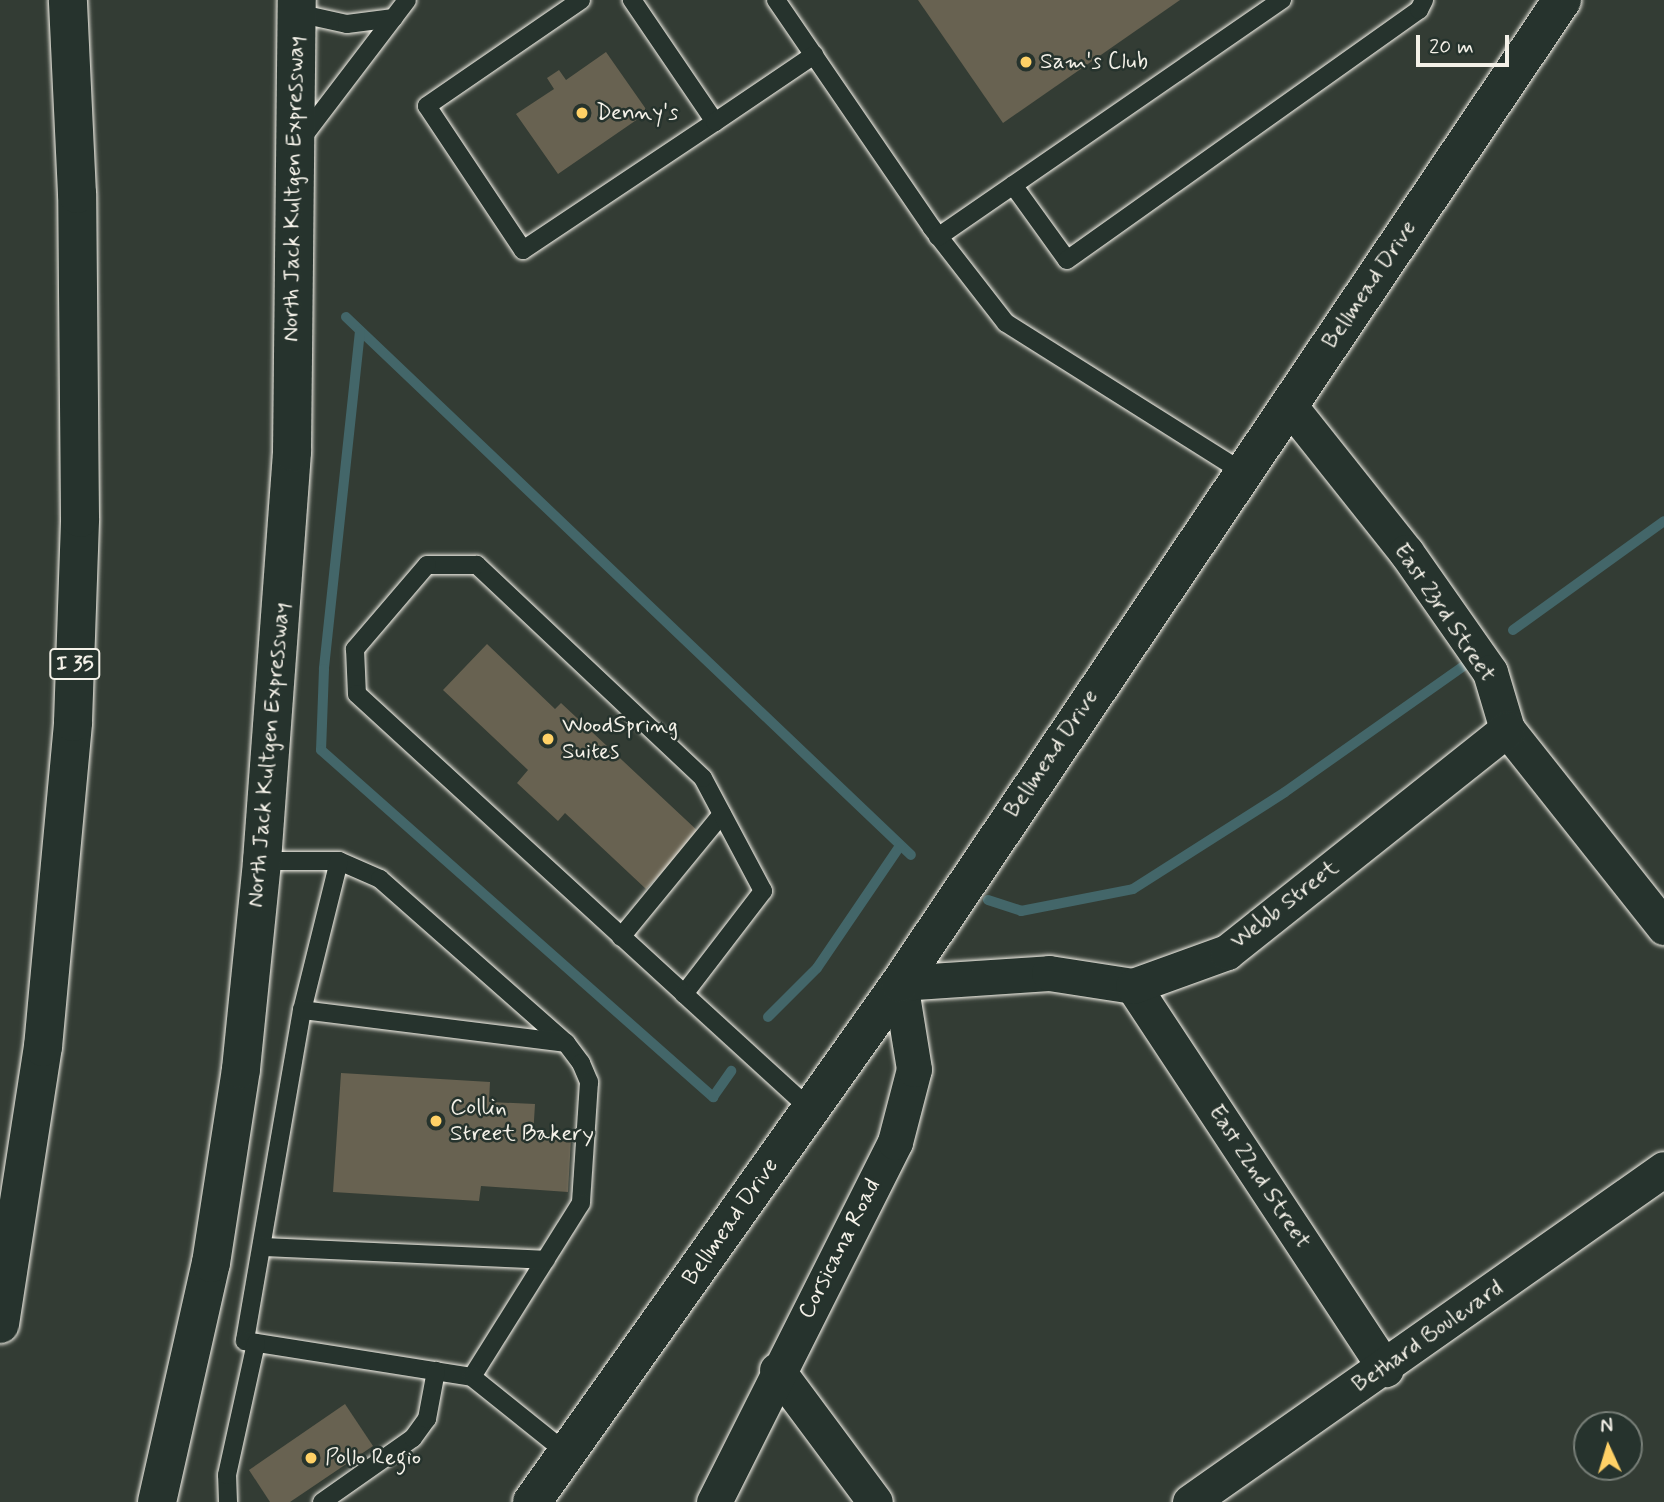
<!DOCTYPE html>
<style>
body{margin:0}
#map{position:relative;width:1664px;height:1502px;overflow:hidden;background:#333c34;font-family:Mynerve,sans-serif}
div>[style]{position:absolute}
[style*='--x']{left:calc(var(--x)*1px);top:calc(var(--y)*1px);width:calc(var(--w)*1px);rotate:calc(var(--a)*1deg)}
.stream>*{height:10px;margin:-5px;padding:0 5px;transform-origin:5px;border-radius:5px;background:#436669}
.building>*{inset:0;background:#686251}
.roads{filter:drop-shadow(0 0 2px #f4f1e8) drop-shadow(0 0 2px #f4f1e8)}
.lane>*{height:18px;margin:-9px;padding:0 9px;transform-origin:9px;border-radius:9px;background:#26332d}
.street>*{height:35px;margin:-17.5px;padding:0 17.5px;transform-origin:17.5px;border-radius:17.5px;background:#26332d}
.secondary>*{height:38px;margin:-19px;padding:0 19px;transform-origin:19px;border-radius:19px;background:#26332d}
.highway>*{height:38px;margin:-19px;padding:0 19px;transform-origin:19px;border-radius:19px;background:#26332d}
.dots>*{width:19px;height:19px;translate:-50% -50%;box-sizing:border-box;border:4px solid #26332d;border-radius:50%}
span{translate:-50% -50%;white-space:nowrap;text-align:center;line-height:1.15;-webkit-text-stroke:5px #26332d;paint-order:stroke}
.shield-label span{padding:2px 5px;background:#26332d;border:2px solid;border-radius:5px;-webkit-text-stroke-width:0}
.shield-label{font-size:21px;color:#f4f1e8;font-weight:700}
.poi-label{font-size:23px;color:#f4f1e8}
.left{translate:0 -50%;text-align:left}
.street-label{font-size:23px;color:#f4f1e8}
.north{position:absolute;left:1573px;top:1411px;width:70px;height:70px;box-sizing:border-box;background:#26332d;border:2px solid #787f78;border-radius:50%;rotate:356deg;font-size:19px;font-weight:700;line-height:28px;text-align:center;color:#f4f1e8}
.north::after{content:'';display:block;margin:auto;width:24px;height:32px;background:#ffd166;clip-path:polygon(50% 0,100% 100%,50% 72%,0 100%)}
.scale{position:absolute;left:1416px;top:35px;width:93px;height:32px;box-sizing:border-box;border:4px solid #f4f1e8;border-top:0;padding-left:9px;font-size:21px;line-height:24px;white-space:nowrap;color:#f4f1e8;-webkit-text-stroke:5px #26332d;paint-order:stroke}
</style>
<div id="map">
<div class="stream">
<div style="--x:346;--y:317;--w:780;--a:43.6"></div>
<div style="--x:360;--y:331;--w:340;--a:96.1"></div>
<div style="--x:324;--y:669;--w:81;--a:92.1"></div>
<div style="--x:321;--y:750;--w:524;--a:41.52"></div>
<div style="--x:713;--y:1097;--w:32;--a:-55"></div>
<div style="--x:1513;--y:630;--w:186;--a:-35.8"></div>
<div style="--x:988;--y:900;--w:35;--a:18"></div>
<div style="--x:1021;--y:911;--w:114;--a:-11.1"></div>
<div style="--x:1133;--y:889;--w:180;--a:-32.5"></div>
<div style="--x:1285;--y:792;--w:229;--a:-35.2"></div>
<div style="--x:768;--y:1017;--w:69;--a:-45"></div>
<div style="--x:817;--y:968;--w:148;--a:-55.8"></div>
</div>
<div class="building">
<div style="clip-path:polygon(918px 0,1180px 0,1003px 123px)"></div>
<div style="clip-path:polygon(606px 52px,648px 112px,558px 174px,516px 114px,554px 89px,547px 78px,559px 70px,566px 80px)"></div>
<div style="clip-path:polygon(487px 644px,555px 709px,561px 703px,700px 833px,646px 889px,565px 813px,558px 821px,517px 783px,528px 770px,443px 690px)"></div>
<div style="clip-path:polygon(341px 1073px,490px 1082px,489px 1102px,535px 1104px,533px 1137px,571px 1139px,568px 1192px,481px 1186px,479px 1201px,333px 1192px)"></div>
<div style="clip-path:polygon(345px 1404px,373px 1446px,290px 1502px,270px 1502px,249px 1470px)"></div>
</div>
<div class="roads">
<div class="lane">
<div style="--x:581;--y:0;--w:187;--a:145.5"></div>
<div style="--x:427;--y:106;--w:173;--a:56.3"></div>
<div style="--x:523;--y:250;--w:231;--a:-33.7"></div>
<div style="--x:715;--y:122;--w:148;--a:-124.2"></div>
<div style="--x:776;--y:0;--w:276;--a:55.6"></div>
<div style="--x:932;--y:228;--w:120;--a:52.1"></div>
<div style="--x:1006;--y:323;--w:278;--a:32.2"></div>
<div style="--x:297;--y:13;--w:51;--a:12.4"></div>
<div style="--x:347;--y:24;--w:47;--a:-7.3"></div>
<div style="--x:715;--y:122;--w:120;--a:-34.1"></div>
<div style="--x:302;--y:138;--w:173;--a:-52.7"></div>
<div style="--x:1013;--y:185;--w:92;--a:54.2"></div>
<div style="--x:1067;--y:260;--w:432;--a:-35.4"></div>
<div style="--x:1419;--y:10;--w:11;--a:-63"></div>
<div style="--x:938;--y:237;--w:418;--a:-34.6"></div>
<div style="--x:262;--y:861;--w:77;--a:0"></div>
<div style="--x:339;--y:861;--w:45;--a:23.7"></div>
<div style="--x:380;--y:879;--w:248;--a:41.4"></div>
<div style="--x:566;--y:1043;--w:25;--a:53"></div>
<div style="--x:581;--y:1063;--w:21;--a:67"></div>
<div style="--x:589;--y:1082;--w:121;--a:93.8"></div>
<div style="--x:581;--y:1203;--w:205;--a:122.1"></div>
<div style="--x:339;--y:861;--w:154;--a:103.9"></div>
<div style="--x:302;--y:1010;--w:336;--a:99.8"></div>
<div style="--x:245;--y:1341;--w:230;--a:9"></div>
<div style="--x:472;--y:1377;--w:122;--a:38.7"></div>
<div style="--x:621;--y:937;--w:159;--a:-50.6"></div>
<div style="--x:684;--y:994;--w:130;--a:-52.5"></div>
<div style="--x:763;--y:891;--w:128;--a:-118"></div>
<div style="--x:703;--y:778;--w:311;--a:-136.7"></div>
<div style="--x:477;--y:565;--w:50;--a:180"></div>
<div style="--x:427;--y:565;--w:111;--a:130.6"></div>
<div style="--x:355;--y:649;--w:45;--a:87.5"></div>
<div style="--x:357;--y:694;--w:444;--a:42.5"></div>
<div style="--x:684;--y:994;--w:171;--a:42.4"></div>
<div style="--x:302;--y:1010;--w:266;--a:7.1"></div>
<div style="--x:262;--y:1247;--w:284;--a:2.6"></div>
<div style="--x:228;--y:1502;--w:27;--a:-92"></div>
<div style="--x:227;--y:1475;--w:135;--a:-77.6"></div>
<div style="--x:322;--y:1502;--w:111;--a:-35.1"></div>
<div style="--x:413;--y:1438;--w:24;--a:-54"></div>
<div style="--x:427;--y:1419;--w:49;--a:-79.4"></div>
</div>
<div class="street">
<div style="--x:1289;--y:405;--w:188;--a:51.5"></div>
<div style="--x:1406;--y:552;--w:146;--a:55"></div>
<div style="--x:1490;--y:672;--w:59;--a:73.4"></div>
<div style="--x:1507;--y:729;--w:253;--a:51.6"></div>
<div style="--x:1133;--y:986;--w:459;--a:56.6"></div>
<div style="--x:777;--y:1370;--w:164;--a:53.4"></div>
<div style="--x:714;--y:1502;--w:403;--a:-63.3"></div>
<div style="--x:895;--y:1142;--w:75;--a:-75.4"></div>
<div style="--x:914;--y:1069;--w:87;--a:-99.2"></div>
<div style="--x:900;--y:983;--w:149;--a:-3.8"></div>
<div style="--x:1049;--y:973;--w:85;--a:8.8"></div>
<div style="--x:1133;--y:986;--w:100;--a:-19.9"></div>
<div style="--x:1227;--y:952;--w:358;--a:-38.5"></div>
<div style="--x:1190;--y:1502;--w:579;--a:-35.09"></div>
</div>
<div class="secondary">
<div style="--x:157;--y:1502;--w:245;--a:-77.3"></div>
<div style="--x:211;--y:1263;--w:196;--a:-81.2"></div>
<div style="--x:241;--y:1069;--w:209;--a:-84.2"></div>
<div style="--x:262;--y:861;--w:410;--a:-85.8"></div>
<div style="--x:292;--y:452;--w:452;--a:-89.4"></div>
<div style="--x:532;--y:1502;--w:636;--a:-54.66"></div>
<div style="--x:900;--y:983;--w:1185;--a:-56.04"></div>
</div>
<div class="highway">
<div style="--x:0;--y:1324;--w:280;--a:-81.2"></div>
<div style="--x:43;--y:1047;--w:326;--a:-84.7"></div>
<div style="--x:73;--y:722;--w:204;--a:-88"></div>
<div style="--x:80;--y:518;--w:324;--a:-90.5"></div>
<div style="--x:77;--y:194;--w:194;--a:-92.7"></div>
</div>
</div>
<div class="dots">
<div style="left:1026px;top:62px;background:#ffd166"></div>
<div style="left:582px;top:113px;background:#ffd166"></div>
<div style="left:548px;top:739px;background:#ffd166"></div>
<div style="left:436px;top:1121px;background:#ffd166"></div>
<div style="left:311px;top:1458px;background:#ffd166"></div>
</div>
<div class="shield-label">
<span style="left:75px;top:664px">I 35</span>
</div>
<div class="poi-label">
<span class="left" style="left:1040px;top:62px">Sam's Club</span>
<span class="left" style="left:596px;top:113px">Denny's</span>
<span class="left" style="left:562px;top:739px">WoodSpring<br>Suites</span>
<span class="left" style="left:450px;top:1121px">Collin<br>Street Bakery</span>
<span class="left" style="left:325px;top:1458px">Pollo Regio</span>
</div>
<div class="street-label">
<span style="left:294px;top:189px;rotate:-89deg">North Jack Kultgen Expressway</span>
<span style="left:1370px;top:285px;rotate:-56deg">Bellmead Drive</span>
<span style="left:1444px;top:613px;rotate:56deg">East 23rd Street</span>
<span style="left:1052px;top:754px;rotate:-56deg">Bellmead Drive</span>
<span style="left:269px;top:755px;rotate:-85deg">North Jack Kultgen Expressway</span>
<span style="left:1285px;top:905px;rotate:-38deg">Webb Street</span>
<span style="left:1259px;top:1177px;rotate:57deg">East 22nd Street</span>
<span style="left:731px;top:1222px;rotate:-55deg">Bellmead Drive</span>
<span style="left:840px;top:1249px;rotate:-63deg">Corsicana Road</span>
<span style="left:1428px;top:1337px;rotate:-35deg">Bethard Boulevard</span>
</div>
<div class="north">N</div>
<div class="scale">20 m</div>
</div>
